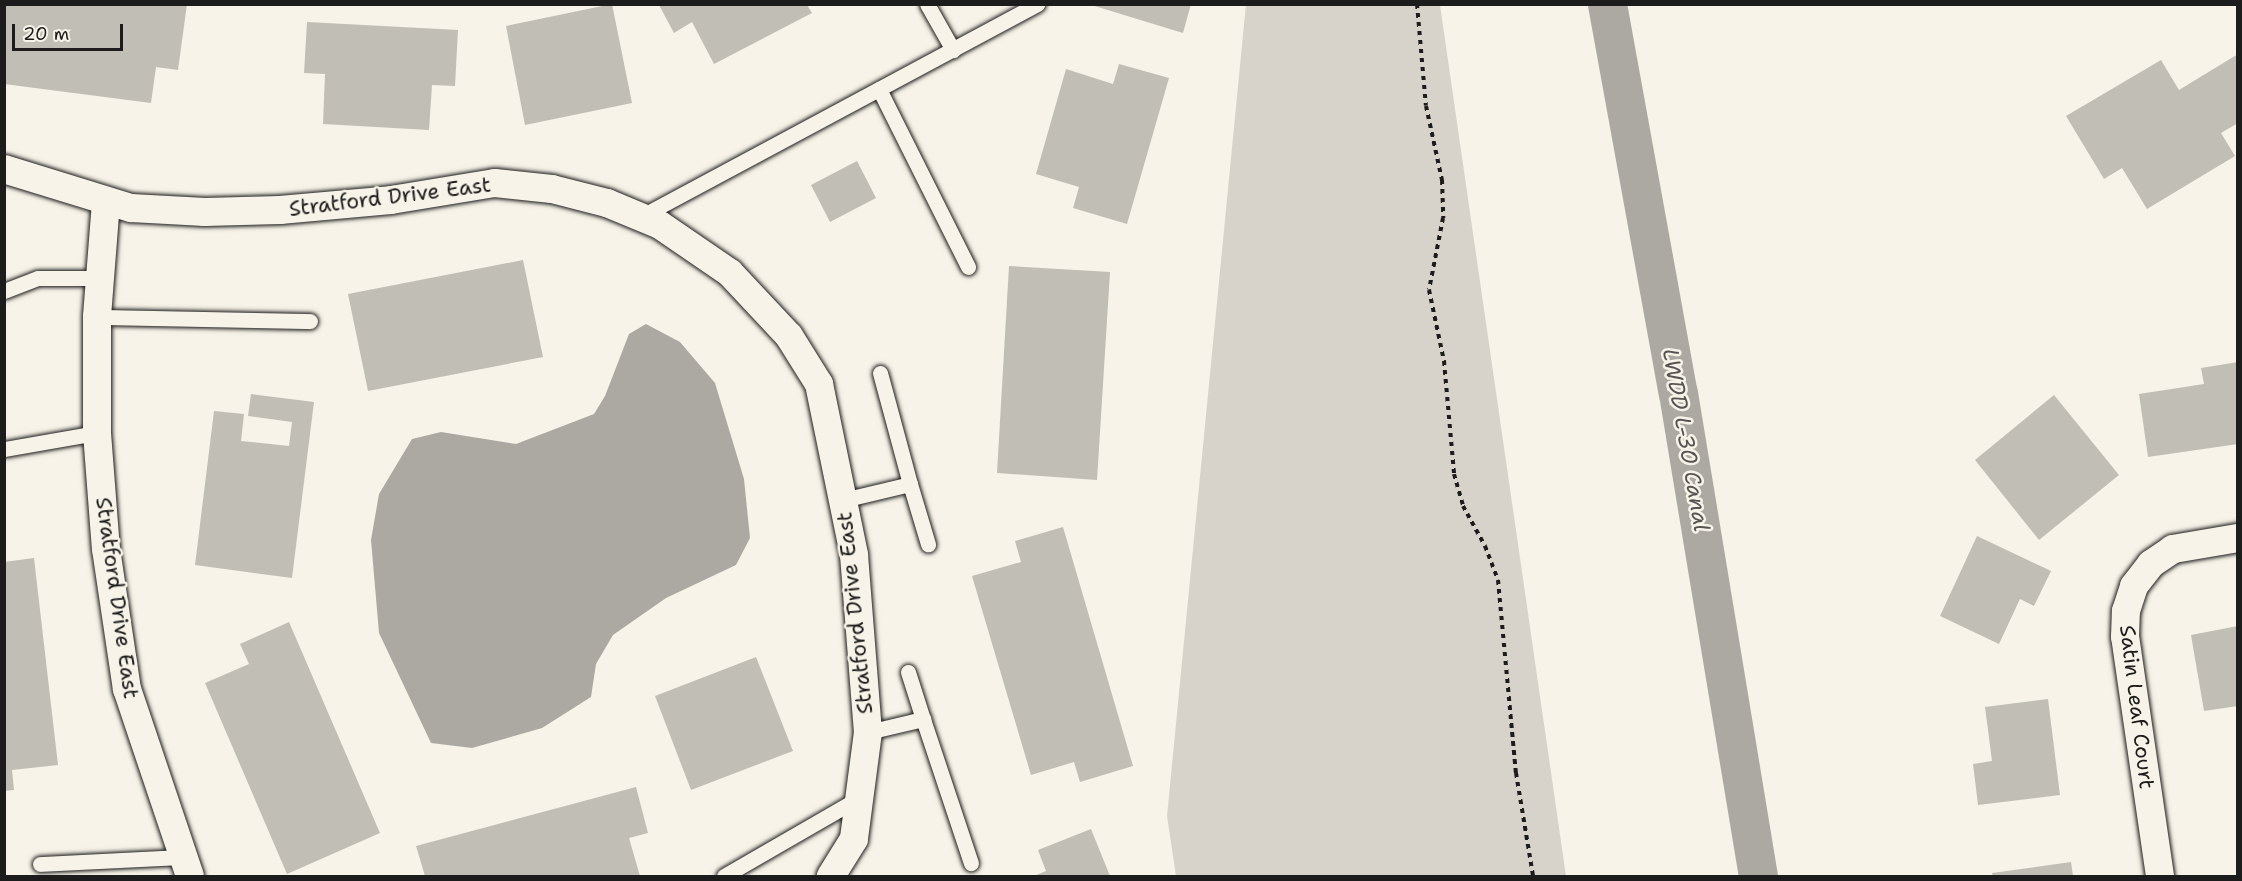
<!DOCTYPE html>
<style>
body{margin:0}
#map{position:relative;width:2242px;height:881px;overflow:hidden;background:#f7f3e8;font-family:"Shantell Sans",sans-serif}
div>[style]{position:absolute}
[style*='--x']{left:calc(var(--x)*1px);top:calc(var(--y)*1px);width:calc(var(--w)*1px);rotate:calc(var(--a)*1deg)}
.green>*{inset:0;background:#d7d3cb}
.water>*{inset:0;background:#aca9a2}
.canal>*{height:39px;margin:-19.5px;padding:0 19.5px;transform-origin:19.5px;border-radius:19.5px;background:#aca9a2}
.building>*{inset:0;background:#c0beb5}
.path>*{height:4px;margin-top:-2px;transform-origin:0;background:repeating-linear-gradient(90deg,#1c1c1c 0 4.5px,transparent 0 9px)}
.roads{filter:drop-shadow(0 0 2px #1c1c1c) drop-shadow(0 0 2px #1c1c1c)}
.service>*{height:15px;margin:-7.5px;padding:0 7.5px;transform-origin:7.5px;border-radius:7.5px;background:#f7f3e8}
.minor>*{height:28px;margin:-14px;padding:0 14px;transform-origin:14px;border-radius:14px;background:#f7f3e8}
span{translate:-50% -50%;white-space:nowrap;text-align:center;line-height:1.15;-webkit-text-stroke:5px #f7f3e8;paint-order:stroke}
.street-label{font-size:21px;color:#1c1c1c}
.water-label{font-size:22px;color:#565452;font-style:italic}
.frame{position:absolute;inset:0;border:6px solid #1c1c1c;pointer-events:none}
.scale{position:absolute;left:12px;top:24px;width:111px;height:27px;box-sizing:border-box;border:3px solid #1c1c1c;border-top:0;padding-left:8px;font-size:18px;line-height:21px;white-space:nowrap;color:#1c1c1c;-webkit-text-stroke:4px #f7f3e8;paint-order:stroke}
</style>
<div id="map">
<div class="green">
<div style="clip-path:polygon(1246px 4px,1440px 5px,1566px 876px,1176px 876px,1167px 816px)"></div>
</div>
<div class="water">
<div style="clip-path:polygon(646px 324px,680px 342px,715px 383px,744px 479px,750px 538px,736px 565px,666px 598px,613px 635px,596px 664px,591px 697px,542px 728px,472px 748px,431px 743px,379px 633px,371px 540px,379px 494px,412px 439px,441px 432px,516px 444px,594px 414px,605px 396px,629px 334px)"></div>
</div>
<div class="canal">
<div style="--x:1607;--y:4;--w:395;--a:79.7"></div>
<div style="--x:1678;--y:393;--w:490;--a:80.6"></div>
</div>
<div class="building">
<div style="clip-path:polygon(4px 4px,187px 4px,178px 70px,156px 67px,151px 103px,4px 84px)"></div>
<div style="clip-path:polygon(612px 4px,632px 103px,525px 125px,506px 26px)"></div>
<div style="clip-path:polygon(1088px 4px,1191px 4px,1183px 33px)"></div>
<div style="clip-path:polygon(659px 5px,807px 5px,812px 13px,714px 64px,692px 22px,674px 33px)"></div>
<div style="clip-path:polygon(307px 22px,458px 30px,455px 86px,432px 85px,429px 130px,323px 124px,325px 74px,304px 73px)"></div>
<div style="clip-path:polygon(2238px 54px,2238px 123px,2221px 133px,2235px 156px,2147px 209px,2122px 168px,2104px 179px,2066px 116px,2161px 60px,2179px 90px)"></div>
<div style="clip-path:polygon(1119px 64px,1169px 78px,1127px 224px,1073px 208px,1079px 187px,1036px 174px,1066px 69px,1113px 84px)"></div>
<div style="clip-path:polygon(857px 161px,876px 198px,830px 222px,811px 185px)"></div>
<div style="clip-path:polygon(523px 260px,543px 357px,368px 391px,348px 294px)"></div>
<div style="clip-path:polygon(1009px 266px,1110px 272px,1097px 480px,997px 473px)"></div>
<div style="clip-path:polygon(2238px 362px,2238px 444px,2148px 457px,2139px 394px,2204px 384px,2201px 368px)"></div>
<div style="clip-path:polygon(251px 394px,314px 402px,292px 578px,195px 565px,214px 411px,244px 414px,241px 441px,289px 446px,292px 422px,248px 416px)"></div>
<div style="clip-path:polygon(2054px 395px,2119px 475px,2039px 540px,1975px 460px)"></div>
<div style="clip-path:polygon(1063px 527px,1133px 766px,1080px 782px,1074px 762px,1031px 775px,972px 576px,1021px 562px,1015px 541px)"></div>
<div style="clip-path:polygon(1977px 536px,2051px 571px,2034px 606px,2020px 599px,1999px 644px,1940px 616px)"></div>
<div style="clip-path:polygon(34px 558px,58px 765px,12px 770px,14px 790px,4px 791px,4px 562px)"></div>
<div style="clip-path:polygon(289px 622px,380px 833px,287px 874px,205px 683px,249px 664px,240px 644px)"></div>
<div style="clip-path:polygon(2238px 626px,2238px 706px,2204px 711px,2191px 635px)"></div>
<div style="clip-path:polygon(756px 657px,793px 751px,691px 790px,655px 696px)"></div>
<div style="clip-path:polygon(2048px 699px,2060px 795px,1978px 805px,1973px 764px,1992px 761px,1985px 707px)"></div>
<div style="clip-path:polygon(636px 787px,648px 833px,629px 838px,640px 876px,425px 876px,416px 846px)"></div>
<div style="clip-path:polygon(1091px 829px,1110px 876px,1034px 876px,1046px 871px,1038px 850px)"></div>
<div style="clip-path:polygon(2071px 862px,2073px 876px,1993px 876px,1992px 873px)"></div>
</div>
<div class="path">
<div style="--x:1417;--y:4;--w:102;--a:85"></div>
<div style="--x:1426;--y:106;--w:76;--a:77.8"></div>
<div style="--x:1442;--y:180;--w:38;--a:88"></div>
<div style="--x:1443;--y:218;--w:73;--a:101"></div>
<div style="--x:1429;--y:290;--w:73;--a:78.1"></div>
<div style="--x:1444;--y:361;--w:113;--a:84.9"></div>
<div style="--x:1454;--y:474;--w:33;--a:74"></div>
<div style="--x:1463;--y:506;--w:46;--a:61.2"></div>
<div style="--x:1485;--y:546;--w:36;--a:69"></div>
<div style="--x:1498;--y:580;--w:194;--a:84.7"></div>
<div style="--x:1516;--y:773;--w:104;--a:80.6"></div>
</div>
<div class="roads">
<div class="service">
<div style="--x:927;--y:4;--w:53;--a:60.5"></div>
<div style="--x:879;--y:89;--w:199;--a:63.4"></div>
<div style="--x:640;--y:217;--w:451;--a:-28.2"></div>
<div style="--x:4;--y:291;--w:36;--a:-21"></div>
<div style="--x:38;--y:278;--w:62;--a:0"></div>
<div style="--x:97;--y:317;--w:213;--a:1.1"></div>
<div style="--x:4;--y:449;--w:94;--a:-9.8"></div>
<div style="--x:910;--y:484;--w:63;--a:73.3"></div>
<div style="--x:843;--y:500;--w:69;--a:-13.4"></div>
<div style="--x:910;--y:484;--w:115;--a:-105.1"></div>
<div style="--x:908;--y:672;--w:49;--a:72.3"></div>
<div style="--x:868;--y:732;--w:57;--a:-13.3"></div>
<div style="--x:923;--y:719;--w:152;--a:71.6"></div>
<div style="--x:40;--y:864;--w:144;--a:-2.8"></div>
<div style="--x:724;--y:876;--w:156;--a:-30"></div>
</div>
<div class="minor">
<div style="--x:4;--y:169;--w:133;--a:17.1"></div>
<div style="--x:131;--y:208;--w:74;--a:3.1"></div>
<div style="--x:205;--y:212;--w:75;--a:-1.5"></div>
<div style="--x:280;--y:210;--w:111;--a:-5.1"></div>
<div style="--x:391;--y:200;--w:105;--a:-9.3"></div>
<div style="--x:495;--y:183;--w:57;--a:6"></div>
<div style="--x:552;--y:189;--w:57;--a:14.3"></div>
<div style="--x:607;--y:203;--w:57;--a:22.5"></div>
<div style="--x:660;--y:225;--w:85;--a:34.4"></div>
<div style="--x:730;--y:273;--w:86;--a:46.9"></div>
<div style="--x:789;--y:336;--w:57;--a:58"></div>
<div style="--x:819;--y:384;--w:175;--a:78.4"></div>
<div style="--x:854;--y:555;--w:178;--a:85.5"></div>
<div style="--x:868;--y:732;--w:108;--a:97.5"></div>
<div style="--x:854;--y:839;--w:44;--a:121.9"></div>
<div style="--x:106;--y:202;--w:115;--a:94.5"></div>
<div style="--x:97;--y:317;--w:116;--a:90"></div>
<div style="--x:97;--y:433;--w:116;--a:85.6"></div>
<div style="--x:106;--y:549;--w:142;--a:81.5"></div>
<div style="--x:127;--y:689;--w:197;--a:71.4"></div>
<div style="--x:2160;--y:876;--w:242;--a:-98.3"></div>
<div style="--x:2125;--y:637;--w:26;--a:-88"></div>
<div style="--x:2126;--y:611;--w:26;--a:-72"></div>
<div style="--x:2134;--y:586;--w:28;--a:-52"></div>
<div style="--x:2151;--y:564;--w:27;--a:-34"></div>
<div style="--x:2173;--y:549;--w:66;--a:-9.6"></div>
</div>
</div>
<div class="street-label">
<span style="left:390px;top:197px;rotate:-7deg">Stratford Drive East</span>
<span style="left:117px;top:598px;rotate:82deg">Stratford Drive East</span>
<span style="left:855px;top:613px;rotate:-96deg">Stratford Drive East</span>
<span style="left:2137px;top:707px;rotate:83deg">Satin Leaf Court</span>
</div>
<div class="water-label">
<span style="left:1686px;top:440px;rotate:80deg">LWDD L-30 Canal</span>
</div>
<div class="frame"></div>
<div class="scale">20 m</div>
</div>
